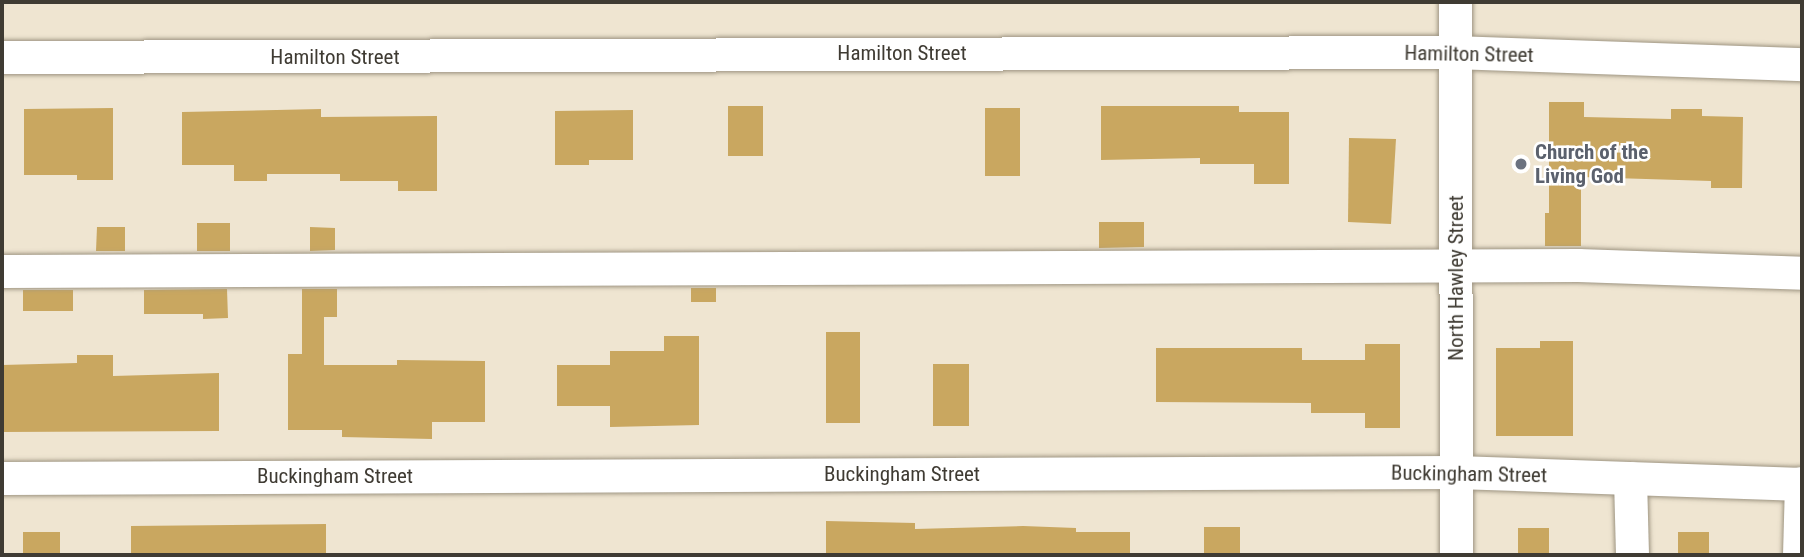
<!DOCTYPE html>
<style>
body{margin:0}
#map{position:relative;width:1804px;height:557px;overflow:hidden;background:#efe5d1;font-family:"Roboto Condensed",sans-serif}
div>[style]{position:absolute}
[style*='--x']{left:calc(var(--x)*1px);top:calc(var(--y)*1px);width:calc(var(--w)*1px);rotate:calc(var(--a)*1deg)}
.building>*{inset:0;background:#c9a760}
.roads{filter:drop-shadow(0 0 2px #9e9582) drop-shadow(0 0 2px #9e9582)}
.minor>*{height:33px;margin:-16.5px;padding:0 16.5px;transform-origin:16.5px;border-radius:16.5px;background:#fff}
.dots>*{width:19px;height:19px;translate:-50% -50%;box-sizing:border-box;border:4px solid #fff;border-radius:50%}
span{translate:-50% -50%;white-space:nowrap;text-align:center;line-height:1.15;-webkit-text-stroke:5px #fff;paint-order:stroke}
.street-label{font-size:21px;color:#3f3b33}
.worship-label{font-size:21px;color:#5b616d;font-weight:700}
.left{translate:0 -50%;text-align:left}
.frame{position:absolute;inset:0;border:4px solid #3f3b33;pointer-events:none}
</style>
<div id="map">
<div class="building">
<div style="clip-path:polygon(1549px 102px,1584px 102px,1584px 117px,1671px 119px,1671px 109px,1702px 109px,1702px 116px,1743px 117px,1742px 188px,1711px 188px,1711px 181px,1581px 177px,1581px 246px,1545px 246px,1545px 213px,1549px 213px)"></div>
<div style="clip-path:polygon(728px 106px,763px 106px,763px 156px,728px 156px)"></div>
<div style="clip-path:polygon(1101px 106px,1239px 106px,1239px 112px,1289px 112px,1289px 184px,1254px 184px,1254px 164px,1200px 164px,1200px 158px,1101px 160px)"></div>
<div style="clip-path:polygon(113px 108px,113px 180px,77px 180px,77px 175px,24px 175px,24px 109px)"></div>
<div style="clip-path:polygon(985px 108px,1020px 108px,1020px 176px,985px 176px)"></div>
<div style="clip-path:polygon(321px 109px,321px 117px,437px 116px,437px 191px,398px 191px,398px 181px,340px 181px,340px 174px,267px 174px,267px 181px,234px 181px,234px 165px,182px 165px,182px 112px)"></div>
<div style="clip-path:polygon(633px 110px,633px 160px,589px 160px,589px 165px,555px 165px,555px 111px)"></div>
<div style="clip-path:polygon(1349px 138px,1396px 139px,1391px 224px,1348px 222px)"></div>
<div style="clip-path:polygon(1099px 222px,1144px 222px,1144px 247px,1099px 248px)"></div>
<div style="clip-path:polygon(197px 223px,230px 223px,230px 251px,197px 251px)"></div>
<div style="clip-path:polygon(97px 227px,125px 227px,125px 251px,96px 251px)"></div>
<div style="clip-path:polygon(310px 227px,335px 228px,335px 250px,310px 251px)"></div>
<div style="clip-path:polygon(691px 288px,716px 288px,716px 302px,691px 302px)"></div>
<div style="clip-path:polygon(227px 289px,228px 318px,203px 319px,203px 314px,144px 314px,144px 290px)"></div>
<div style="clip-path:polygon(302px 289px,337px 289px,337px 317px,324px 317px,324px 365px,397px 365px,397px 360px,485px 361px,485px 422px,432px 422px,432px 439px,342px 437px,342px 430px,288px 430px,288px 354px,302px 354px)"></div>
<div style="clip-path:polygon(23px 290px,73px 290px,73px 311px,23px 311px)"></div>
<div style="clip-path:polygon(826px 332px,860px 332px,860px 423px,826px 423px)"></div>
<div style="clip-path:polygon(664px 336px,699px 336px,699px 425px,610px 427px,610px 406px,557px 406px,557px 365px,610px 365px,610px 351px,664px 351px)"></div>
<div style="clip-path:polygon(1540px 341px,1573px 341px,1573px 436px,1496px 436px,1496px 348px,1540px 348px)"></div>
<div style="clip-path:polygon(1365px 344px,1400px 344px,1400px 428px,1365px 428px,1365px 413px,1311px 413px,1311px 403px,1156px 402px,1156px 348px,1302px 348px,1302px 360px,1365px 360px)"></div>
<div style="clip-path:polygon(77px 355px,113px 355px,113px 376px,219px 373px,219px 431px,2px 432px,2px 365px,77px 363px)"></div>
<div style="clip-path:polygon(933px 364px,969px 364px,969px 426px,933px 426px)"></div>
<div style="clip-path:polygon(826px 521px,915px 523px,915px 529px,1023px 526px,1076px 528px,1076px 532px,1130px 532px,1130px 555px,826px 555px)"></div>
<div style="clip-path:polygon(326px 524px,326px 555px,131px 555px,131px 526px)"></div>
<div style="clip-path:polygon(1204px 527px,1240px 527px,1240px 555px,1204px 555px)"></div>
<div style="clip-path:polygon(1518px 528px,1549px 528px,1549px 555px,1518px 555px)"></div>
<div style="clip-path:polygon(23px 532px,60px 532px,60px 555px,23px 555px)"></div>
<div style="clip-path:polygon(1678px 532px,1709px 532px,1709px 555px,1678px 555px)"></div>
</div>
<div class="roads">
<div class="minor">
<div style="--x:1455;--y:2;--w:553;--a:89.9"></div>
<div style="--x:2;--y:57;--w:1453;--a:-0.2"></div>
<div style="--x:1455;--y:52;--w:347;--a:2"></div>
<div style="--x:2;--y:271;--w:1576;--a:-0.22"></div>
<div style="--x:1578;--y:265;--w:224;--a:2"></div>
<div style="--x:2;--y:478;--w:1454;--a:-0.24"></div>
<div style="--x:1456;--y:472;--w:346;--a:2"></div>
<div style="--x:1630;--y:478;--w:77;--a:88.5"></div>
<div style="--x:1799;--y:555;--w:72;--a:-88.4"></div>
</div>
</div>
<div class="dots">
<div style="left:1521px;top:164px;background:#6b7280"></div>
</div>
<div class="street-label">
<span style="left:902px;top:53px">Hamilton Street</span>
<span style="left:1469px;top:54px;rotate:1deg">Hamilton Street</span>
<span style="left:335px;top:57px">Hamilton Street</span>
<span style="left:1456px;top:278px;rotate:-90deg">North Hawley Street</span>
<span style="left:902px;top:474px">Buckingham Street</span>
<span style="left:1469px;top:474px;rotate:1deg">Buckingham Street</span>
<span style="left:335px;top:476px">Buckingham Street</span>
</div>
<div class="worship-label">
<span class="left" style="left:1535px;top:164px">Church of the<br>Living God</span>
</div>
<div class="frame"></div>
</div>
